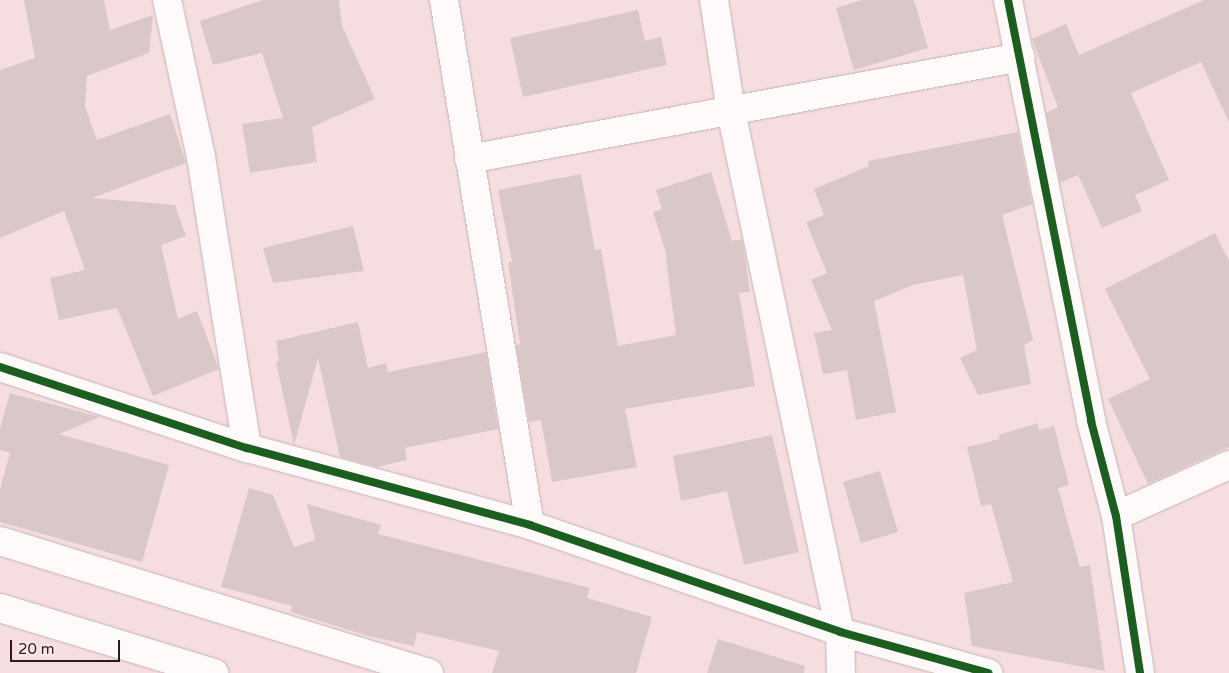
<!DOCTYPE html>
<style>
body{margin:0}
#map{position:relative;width:1229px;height:673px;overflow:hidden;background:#f5dde0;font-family:"Varela Round",sans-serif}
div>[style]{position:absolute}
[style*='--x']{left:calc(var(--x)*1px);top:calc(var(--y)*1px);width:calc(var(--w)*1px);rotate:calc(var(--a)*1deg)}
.building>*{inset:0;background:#dac8c9}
.roads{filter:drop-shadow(0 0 1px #c5b3b5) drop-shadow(0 0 1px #c5b3b5)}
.minor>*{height:28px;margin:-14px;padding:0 14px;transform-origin:14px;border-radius:14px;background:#fefafa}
.cycleway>*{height:8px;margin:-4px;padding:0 4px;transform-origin:4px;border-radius:4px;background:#1b5e20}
span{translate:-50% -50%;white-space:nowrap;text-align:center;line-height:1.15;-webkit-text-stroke:4px #fae8ea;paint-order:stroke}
.scale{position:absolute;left:10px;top:640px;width:110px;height:22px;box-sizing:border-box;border:2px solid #2a1a1c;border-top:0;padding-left:6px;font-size:15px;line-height:18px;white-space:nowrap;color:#2a1a1c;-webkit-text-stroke:4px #fae8ea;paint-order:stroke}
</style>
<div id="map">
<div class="building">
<div style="clip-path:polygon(24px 0,104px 0,110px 30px,153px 15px,149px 53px,87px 76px,85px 106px,97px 140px,170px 114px,186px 163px,92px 198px,175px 205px,186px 236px,161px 245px,178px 319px,197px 311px,219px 369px,153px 396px,117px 308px,59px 320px,50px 278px,85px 270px,64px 211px,0 238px,0 70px,35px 58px)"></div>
<div style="clip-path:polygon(263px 0,339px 0,342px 26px,375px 99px,312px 127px,317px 162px,250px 173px,242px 124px,283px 118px,262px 53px,213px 65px,200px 21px)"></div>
<div style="clip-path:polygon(862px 0,914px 0,928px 48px,854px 70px,836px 8px)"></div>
<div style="clip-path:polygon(1204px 0,1229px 0,1229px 122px,1201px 62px,1131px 93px,1169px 180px,1135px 195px,1142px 211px,1102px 228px,1078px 175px,1060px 183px,1046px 113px,1058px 107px,1032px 39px,1066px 24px,1079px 55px)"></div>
<div style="clip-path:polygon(638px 10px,645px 41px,661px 37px,667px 65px,523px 97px,510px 38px)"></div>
<div style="clip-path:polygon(1018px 132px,1032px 204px,1002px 215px,1033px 340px,1024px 345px,1031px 384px,978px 395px,960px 358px,977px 350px,963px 275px,913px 285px,874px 301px,896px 412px,856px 420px,847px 370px,823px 374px,814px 333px,832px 330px,811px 280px,827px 273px,806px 222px,824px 215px,814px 189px,869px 166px,868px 161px)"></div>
<div style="clip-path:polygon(711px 172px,732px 241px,742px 239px,743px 243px,750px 292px,739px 293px,755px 386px,625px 409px,637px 467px,552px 482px,541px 420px,529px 422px,516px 345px,520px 344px,508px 262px,512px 262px,498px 190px,581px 174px,595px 250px,601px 249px,618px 346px,676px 335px,665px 250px,653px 212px,662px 209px,656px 190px)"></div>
<div style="clip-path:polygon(353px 226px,364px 271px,273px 283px,263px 248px)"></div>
<div style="clip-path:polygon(1215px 233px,1229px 261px,1229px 447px,1148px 484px,1108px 399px,1150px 379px,1105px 289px)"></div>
<div style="clip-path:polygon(358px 322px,368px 368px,386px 363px,388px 372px,486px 352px,498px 429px,405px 448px,407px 460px,377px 467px,340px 457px,318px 358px,294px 445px,276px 362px,279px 361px,276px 341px)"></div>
<div style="clip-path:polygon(10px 393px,100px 417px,59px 434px,169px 465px,142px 562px,0 522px,0 489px,10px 453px,0 450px,0 429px)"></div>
<div style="clip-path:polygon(1038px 423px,1039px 430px,1054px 426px,1069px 485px,1058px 488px,1080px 567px,1090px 565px,1105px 671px,972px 646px,964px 593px,1013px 582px,991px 504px,981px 506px,967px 447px,1000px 439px,998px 435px)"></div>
<div style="clip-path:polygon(772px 435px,799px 552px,744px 565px,727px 491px,681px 501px,673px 456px)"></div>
<div style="clip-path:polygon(880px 471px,898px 532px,861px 543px,843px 482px)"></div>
<div style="clip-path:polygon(249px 488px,273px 495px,294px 547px,315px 540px,307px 504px,381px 525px,378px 534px,590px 588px,587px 598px,652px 617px,636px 673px,492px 673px,499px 651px,417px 632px,414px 646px,368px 636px,291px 612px,292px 606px,221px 587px)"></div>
<div style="clip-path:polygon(718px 639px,805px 666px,804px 673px,707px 673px)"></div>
</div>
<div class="roads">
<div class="minor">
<div style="--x:167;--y:0;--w:161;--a:77.8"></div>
<div style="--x:201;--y:157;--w:295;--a:81"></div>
<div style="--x:444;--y:0;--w:532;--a:80.7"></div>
<div style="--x:714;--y:0;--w:112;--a:81.3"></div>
<div style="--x:731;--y:111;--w:532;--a:78.18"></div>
<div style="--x:840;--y:632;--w:41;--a:88.6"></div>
<div style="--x:1008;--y:0;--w:429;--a:78.8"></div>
<div style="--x:1091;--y:421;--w:98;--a:75.3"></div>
<div style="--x:1116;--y:516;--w:159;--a:81.3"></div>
<div style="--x:469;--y:159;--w:561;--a:-10.47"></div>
<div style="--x:0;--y:367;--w:260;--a:18.2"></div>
<div style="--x:247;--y:448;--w:293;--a:15.2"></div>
<div style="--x:530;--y:525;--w:328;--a:19"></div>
<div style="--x:840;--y:632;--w:154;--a:15.5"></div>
<div style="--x:1116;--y:516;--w:124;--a:-24.3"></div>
<div style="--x:0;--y:541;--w:449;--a:17.1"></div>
<div style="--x:0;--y:608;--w:224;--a:16.9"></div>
</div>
</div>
<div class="cycleway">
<div style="--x:1008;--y:0;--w:429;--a:78.8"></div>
<div style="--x:1091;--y:421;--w:98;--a:75.3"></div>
<div style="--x:1116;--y:516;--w:159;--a:81.3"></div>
<div style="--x:0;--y:367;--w:260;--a:18.2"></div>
<div style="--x:247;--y:448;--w:293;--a:15.2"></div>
<div style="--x:530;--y:525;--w:328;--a:19"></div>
<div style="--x:840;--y:632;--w:154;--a:15.5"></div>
</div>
<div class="scale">20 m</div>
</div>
